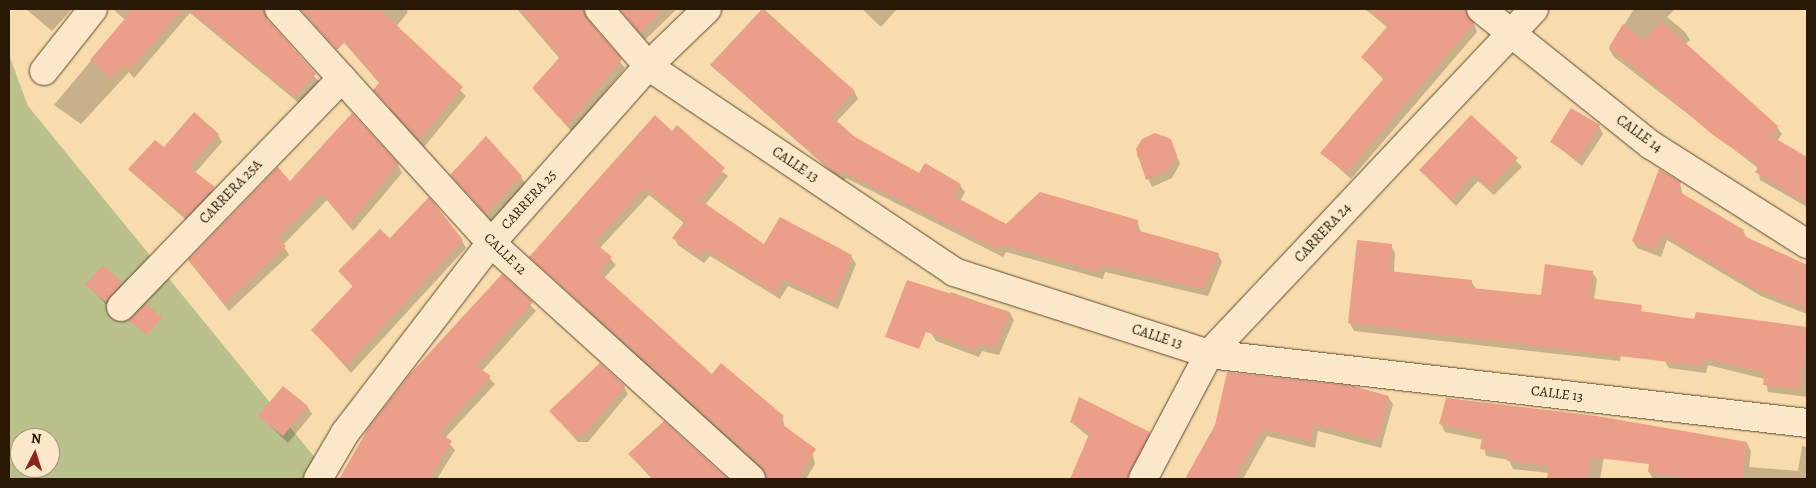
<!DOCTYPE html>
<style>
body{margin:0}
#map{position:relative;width:1816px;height:488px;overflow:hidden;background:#f9dcad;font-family:Alegreya,serif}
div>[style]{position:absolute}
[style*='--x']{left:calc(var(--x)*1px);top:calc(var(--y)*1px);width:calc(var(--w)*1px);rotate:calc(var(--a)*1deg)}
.green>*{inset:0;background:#bac18d}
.shadow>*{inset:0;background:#0003}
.building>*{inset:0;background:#eb9e8a}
.roads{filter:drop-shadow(0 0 1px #5c492e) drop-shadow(0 0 1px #5c492e)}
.minor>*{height:28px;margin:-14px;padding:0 14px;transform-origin:14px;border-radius:14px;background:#fbe8ca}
span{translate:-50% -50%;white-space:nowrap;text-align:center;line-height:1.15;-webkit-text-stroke:4px #fbe8ca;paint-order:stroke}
.street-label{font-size:14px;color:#281804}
.frame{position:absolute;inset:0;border:10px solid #281804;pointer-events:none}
.north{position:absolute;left:10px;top:428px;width:50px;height:50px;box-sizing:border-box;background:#fbe8ca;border:1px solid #a7957b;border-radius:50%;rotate:5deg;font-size:14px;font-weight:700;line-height:20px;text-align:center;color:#281804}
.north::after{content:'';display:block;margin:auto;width:18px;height:22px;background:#8f2418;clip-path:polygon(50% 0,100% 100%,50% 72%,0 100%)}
</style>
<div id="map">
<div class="green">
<div style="clip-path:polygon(evenodd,9px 55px,28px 106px,321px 465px,313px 479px,9px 479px,9px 55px,20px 438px,50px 438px,50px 468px,20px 468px,20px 438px)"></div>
</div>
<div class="shadow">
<div style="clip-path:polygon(26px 9px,72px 9px,52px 31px)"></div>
<div style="clip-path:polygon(113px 9px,246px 9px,320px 82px,300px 104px,190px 13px,134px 78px,129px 72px,81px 124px,54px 105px,125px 20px)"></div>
<div style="clip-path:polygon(314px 9px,406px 9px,408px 12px,396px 27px,466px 96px,424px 147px,391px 111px,387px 104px,393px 98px)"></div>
<div style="clip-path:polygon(517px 9px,581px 9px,625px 68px,572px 132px,533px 88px,560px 59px)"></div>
<div style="clip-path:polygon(620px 9px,677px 9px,645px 40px)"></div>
<div style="clip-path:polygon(764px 9px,854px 91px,858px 99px,836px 122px,854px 138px,920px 175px,960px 185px,965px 192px,960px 201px,1007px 225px,1137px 221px,1141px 232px,1218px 254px,1222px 262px,1208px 296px,1105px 272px,1103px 279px,1006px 252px,1003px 257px,846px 178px,843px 182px,711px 65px)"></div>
<div style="clip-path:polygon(862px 9px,897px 9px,881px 27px)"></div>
<div style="clip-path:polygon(1365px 9px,1469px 9px,1477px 32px,1351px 179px,1322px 153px,1384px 80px,1363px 58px,1388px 28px)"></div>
<div style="clip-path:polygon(1634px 9px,1675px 9px,1667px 17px,1685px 32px,1690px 40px,1686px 44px,1777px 127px,1782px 134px,1777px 141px,1807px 158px,1807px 207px,1760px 180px,1758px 168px,1614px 57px,1609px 49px)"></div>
<div style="clip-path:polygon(1471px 116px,1522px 167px,1494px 195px,1478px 181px,1456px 206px,1420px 170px)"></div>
<div style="clip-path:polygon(1599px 126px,1603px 134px,1582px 166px,1552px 142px)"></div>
<div style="clip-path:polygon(672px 133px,728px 176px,705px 205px,764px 246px,851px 256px,856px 264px,838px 309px,788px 286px,780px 299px,710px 256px,704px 263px,678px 245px,674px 238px,685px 224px,649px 195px,600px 248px,616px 265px,604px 278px,712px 376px,783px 417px,784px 428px,811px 447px,815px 464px,806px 479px,767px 479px,531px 257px)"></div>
<div style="clip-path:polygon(218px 135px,222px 142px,195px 173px,218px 196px,191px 224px,129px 170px,164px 148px)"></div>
<div style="clip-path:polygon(1143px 140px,1170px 140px,1180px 164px,1172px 178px,1152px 187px,1137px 155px)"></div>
<div style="clip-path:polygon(398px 165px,402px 173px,353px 231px,327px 200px,283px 245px,289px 255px,229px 311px,189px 261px,290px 182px)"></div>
<div style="clip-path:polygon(452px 175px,521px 177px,526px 184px,491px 221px)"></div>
<div style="clip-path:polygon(1680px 183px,1683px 196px,1743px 231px,1748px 239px,1807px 265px,1807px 314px,1761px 296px,1667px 240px,1661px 257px,1637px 248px,1633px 241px)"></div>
<div style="clip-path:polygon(390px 240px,462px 241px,466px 248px,351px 373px,313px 330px,353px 287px,340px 271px)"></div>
<div style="clip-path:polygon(1391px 245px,1395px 253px,1394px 272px,1471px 281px,1476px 289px,1542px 296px,1592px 272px,1597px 279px,1594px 300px,1628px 312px,1620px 361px,1354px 331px,1350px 323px)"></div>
<div style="clip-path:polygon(502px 276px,536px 311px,482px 371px,495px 384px,445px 438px,455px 450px,437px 479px,341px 479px,370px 428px)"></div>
<div style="clip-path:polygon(122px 284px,126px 291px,111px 309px,87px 285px)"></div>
<div style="clip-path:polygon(951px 292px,1010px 313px,1014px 320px,999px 355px,982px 351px,979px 357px,936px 341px,932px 334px)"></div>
<div style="clip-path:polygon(1697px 314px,1807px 328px,1807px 397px,1768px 392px,1765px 379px,1708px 365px,1706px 373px,1669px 368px,1664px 360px)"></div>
<div style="clip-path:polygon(624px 387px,628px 394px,588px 442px,578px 442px,551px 411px)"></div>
<div style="clip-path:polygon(1388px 397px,1393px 404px,1381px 448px,1318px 431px,1315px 448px,1267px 436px,1243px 479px,1189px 479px,1216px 425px)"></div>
<div style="clip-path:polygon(307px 406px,312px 414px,288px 443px,260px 416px)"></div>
<div style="clip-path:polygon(1071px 422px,1149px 433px,1153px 441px,1142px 463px,1127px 455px,1117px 479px,1071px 479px,1089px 437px)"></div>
<div style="clip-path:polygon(664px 423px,726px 479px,652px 479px,630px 455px)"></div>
<div style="clip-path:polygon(1441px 424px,1609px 428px,1600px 479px,1548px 479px,1549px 473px,1513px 469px,1509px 460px,1486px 456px,1483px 440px,1445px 432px)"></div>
<div style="clip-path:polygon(1747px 443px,1751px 451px,1749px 467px,1798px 471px,1802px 446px,1807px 447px,1807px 479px,1653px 479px,1649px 472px)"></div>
</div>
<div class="building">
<div style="clip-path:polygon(133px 9px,183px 9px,129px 71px,124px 65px,111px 78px,90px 60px)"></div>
<div style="clip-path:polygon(188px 9px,264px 9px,267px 19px,316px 74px,295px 97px)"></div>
<div style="clip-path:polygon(300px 9px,379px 9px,463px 87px,419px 140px,373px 90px,379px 83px,345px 42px,337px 50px)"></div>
<div style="clip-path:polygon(520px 9px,584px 9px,587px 19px,622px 59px,567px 126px,532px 88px,560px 57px)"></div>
<div style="clip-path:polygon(619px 9px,664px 9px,640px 33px)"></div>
<div style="clip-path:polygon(762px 9px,855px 91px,831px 116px,855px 137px,919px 173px,925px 163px,961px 184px,954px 196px,1006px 224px,1040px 192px,1138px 220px,1136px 230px,1219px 253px,1204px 289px,1101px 265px,1099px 272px,1002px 245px,999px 250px,842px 171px,838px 175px,710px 65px)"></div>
<div style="clip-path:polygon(1368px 9px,1466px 9px,1474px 23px,1346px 173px,1320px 153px,1384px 78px,1361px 57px,1388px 26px)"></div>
<div style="clip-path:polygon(1661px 21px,1778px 126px,1771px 136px,1807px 157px,1807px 204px,1755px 172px,1759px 166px,1713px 135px,1609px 47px,1623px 24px,1644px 41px)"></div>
<div style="clip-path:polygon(1571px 108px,1600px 125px,1578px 160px,1550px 142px)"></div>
<div style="clip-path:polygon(194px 112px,219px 134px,189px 167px,215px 187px,186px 217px,128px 169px,155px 140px,164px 147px)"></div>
<div style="clip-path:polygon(352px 113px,399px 164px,348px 225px,322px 193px,278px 238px,286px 246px,224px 304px,188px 260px,278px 167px,290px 181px)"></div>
<div style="clip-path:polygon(655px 115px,672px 131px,677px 125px,725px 168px,700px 200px,764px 244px,780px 217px,852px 255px,834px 302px,783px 279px,775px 293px,705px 249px,700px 256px,672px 238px,685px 221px,645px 188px,594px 242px,612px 257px,599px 272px,712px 374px,721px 363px,784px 416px,779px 422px,816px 449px,797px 479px,766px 479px,762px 467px,529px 257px)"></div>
<div style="clip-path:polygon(1471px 115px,1518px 158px,1489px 188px,1474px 174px,1451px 200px,1419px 170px)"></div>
<div style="clip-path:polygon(1155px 133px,1171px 139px,1177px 156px,1168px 170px,1146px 180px,1136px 149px,1142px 139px)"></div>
<div style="clip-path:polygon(486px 136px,522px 176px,486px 214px,450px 175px)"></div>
<div style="clip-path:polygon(1659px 169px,1681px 182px,1678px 191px,1744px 230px,1742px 235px,1807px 265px,1807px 309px,1756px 289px,1662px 234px,1656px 250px,1632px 241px)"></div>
<div style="clip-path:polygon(429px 197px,463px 240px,346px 366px,311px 330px,353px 286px,338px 271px,380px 229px,390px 238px)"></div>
<div style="clip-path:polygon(1357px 240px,1392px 244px,1389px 271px,1472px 280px,1471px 288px,1541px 295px,1545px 264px,1593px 271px,1589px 298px,1642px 305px,1641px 311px,1694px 319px,1696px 312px,1807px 327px,1800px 389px,1763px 385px,1764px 372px,1704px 358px,1702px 366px,1348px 323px)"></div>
<div style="clip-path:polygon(103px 265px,123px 283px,106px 302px,85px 285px)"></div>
<div style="clip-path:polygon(502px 274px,533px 302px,476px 366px,491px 376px,439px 433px,452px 441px,429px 479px,339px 479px,369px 427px,410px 374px)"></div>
<div style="clip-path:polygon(907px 280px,1010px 312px,995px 348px,978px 344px,975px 350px,926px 332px,919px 349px,885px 337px)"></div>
<div style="clip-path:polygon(146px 304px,162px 317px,147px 335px,128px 320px)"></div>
<div style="clip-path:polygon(600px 363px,625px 386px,584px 435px,572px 435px,549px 411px)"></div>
<div style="clip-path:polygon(1227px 372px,1353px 386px,1389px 396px,1377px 441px,1314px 424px,1311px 441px,1263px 429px,1234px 479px,1185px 479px,1215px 425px)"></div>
<div style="clip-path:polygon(283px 386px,308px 406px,283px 436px,258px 416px)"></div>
<div style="clip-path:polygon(1079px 397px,1150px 432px,1127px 479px,1070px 479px,1090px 432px,1070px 422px)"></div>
<div style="clip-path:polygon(1446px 398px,1597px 416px,1747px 442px,1742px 479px,1693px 479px,1648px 472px,1649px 464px,1590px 457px,1588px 479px,1547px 479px,1549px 466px,1507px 461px,1509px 454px,1480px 449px,1483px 434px,1439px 424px)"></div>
<div style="clip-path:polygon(664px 421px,728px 479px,654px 479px,628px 454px)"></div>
</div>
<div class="roads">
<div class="minor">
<div style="--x:279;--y:9;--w:316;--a:47.8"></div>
<div style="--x:491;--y:243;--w:351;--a:42.2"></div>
<div style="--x:599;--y:9;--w:75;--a:49.3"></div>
<div style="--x:648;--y:66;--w:369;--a:33.9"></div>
<div style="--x:954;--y:272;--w:268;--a:17.8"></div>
<div style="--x:1209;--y:354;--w:602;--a:6.58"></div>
<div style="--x:1481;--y:9;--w:218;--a:38.7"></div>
<div style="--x:1651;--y:145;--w:185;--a:32.4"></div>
<div style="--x:44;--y:71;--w:79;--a:-51.7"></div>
<div style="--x:121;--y:307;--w:318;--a:-46"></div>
<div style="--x:318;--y:479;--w:53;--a:-59.6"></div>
<div style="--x:345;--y:433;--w:240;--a:-52.5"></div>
<div style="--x:491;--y:243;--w:237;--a:-48.4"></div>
<div style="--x:648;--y:66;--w:82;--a:-44"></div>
<div style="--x:1143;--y:479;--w:141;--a:-62.2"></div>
<div style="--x:1209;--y:354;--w:474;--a:-46.7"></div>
</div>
</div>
<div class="street-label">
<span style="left:1639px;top:134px;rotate:36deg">CALLE 14</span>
<span style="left:795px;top:165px;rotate:34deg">CALLE 13</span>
<span style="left:231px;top:192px;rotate:-46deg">CARRERA 25A</span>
<span style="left:529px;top:200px;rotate:-48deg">CARRERA 25</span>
<span style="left:1323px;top:233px;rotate:-47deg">CARRERA 24</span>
<span style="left:505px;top:254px;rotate:44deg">CALLE 12</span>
<span style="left:1157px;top:337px;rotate:18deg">CALLE 13</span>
<span style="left:1557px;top:394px;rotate:7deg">CALLE 13</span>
</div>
<div class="frame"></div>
<div class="north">N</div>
</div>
